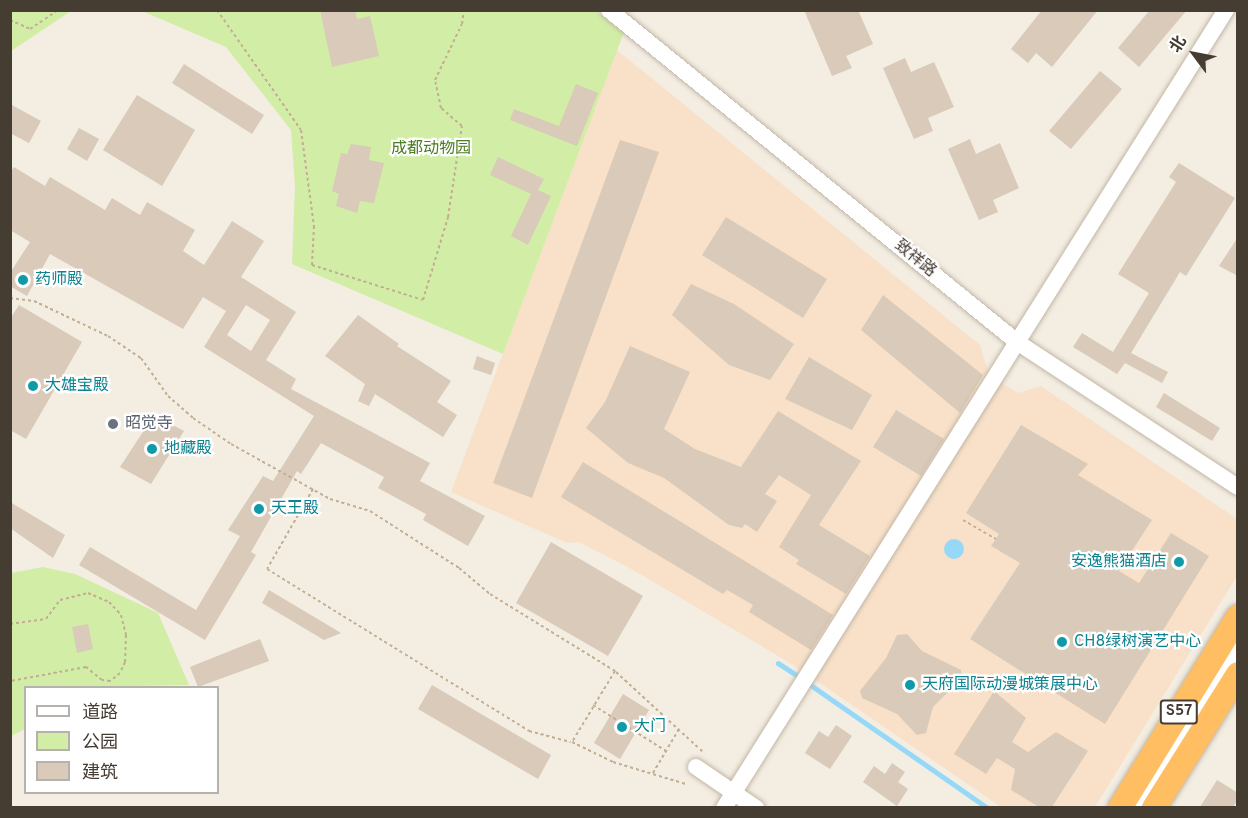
<!DOCTYPE html>
<meta charset="utf-8">
<style>
body{margin:0}
#map{position:relative;width:1248px;height:818px;overflow:hidden;background:#f3ede2;font-family:Overpass,"Noto Sans SC",sans-serif}
div>[style]{position:absolute}
[style*='--x']{left:calc(var(--x)*1px);top:calc(var(--y)*1px);width:calc(var(--w)*1px);rotate:calc(var(--a)*1deg)}
.commercial>*{inset:0;background:#f9e1c9}
.green>*{inset:0;background:#d2eda5}
.water>*{inset:0;background:#96d8f8}
.round{border-radius:50%}
.stream>*{height:4.5px;margin:-2.25px;padding:0 2.25px;transform-origin:2.25px;border-radius:2.25px;background:#96d8f8}
.building>*{inset:0;background:#d9cab9}
.path>*{height:2px;margin-top:-1px;transform-origin:0;background:repeating-linear-gradient(90deg,#c3ae93 0 3px,transparent 0 6px)}
.roads{filter:drop-shadow(0 0 2px #c2b6a6) drop-shadow(0 0 2px #c2b6a6)}
.minor>*{height:16px;margin:-8px;padding:0 8px;transform-origin:8px;border-radius:8px;background:#fff}
.highway>*{height:24px;margin:-12px;padding:0 12px;transform-origin:12px;border-radius:12px;background:#ffbe61}
.dots>*{width:16px;height:16px;translate:-50% -50%;box-sizing:border-box;border:3px solid #fff;border-radius:50%}
span{translate:-50% -50%;white-space:nowrap;text-align:center;line-height:1.15;-webkit-text-stroke:4.5px #fff;paint-order:stroke}
.shield-label span{padding:2px 4px;background:#fff;border:2px solid;border-radius:4px;-webkit-text-stroke-width:0}
.shield-label{font-size:15px;color:#453c32;font-weight:700}
.park-label{font-size:16px;color:#4a7d1f}
.street-label{font-size:16px;color:#453c32}
.culture-label{font-size:16px;color:#0d838f}
.left{translate:0 -50%;text-align:left}
.right{translate:-100% -50%;text-align:right}
.worship-label{font-size:16px;color:#5b616d}
.frame{position:absolute;inset:0;border:12px solid #453c32;pointer-events:none}
.legend{position:absolute;left:24px;top:686px;width:195px;height:108px;box-sizing:border-box;background:#fff;border:2px solid #b5b1ad;margin:0;padding:8px 10px;list-style:none;font-size:18px;color:#453c32}
.legend li{display:flex;align-items:center;gap:12px;height:30px}
.legend b{width:30px;border:2px solid #b5b1ad}
.north{position:absolute;left:1164px;top:24px;width:60px;height:60px;-webkit-text-stroke:4px #fff;paint-order:stroke;rotate:302deg;font-size:16px;font-weight:700;line-height:24px;text-align:center;color:#453c32}
.north::after{content:'';display:block;margin:auto;width:21px;height:27px;background:#453c32;clip-path:polygon(50% 0,100% 100%,50% 72%,0 100%)}
</style>
<div id="map">
<div class="commercial">
<div style="clip-path:polygon(617px 50px,980px 345px,989px 375px,1018px 393px,1041px 386px,1237px 519px,1237px 576px,1095px 807px,1001px 807px,795px 666px,635px 571px,579px 542px,567px 543px,451px 492px)"></div>
</div>
<div class="green">
<div style="clip-path:polygon(11px 10px,71px 10px,71px 11px,11px 51px)"></div>
<div style="clip-path:polygon(595px 10px,624px 32px,503px 354px,292px 264px,295px 186px,291px 130px,226px 47px,142px 11px)"></div>
<div style="clip-path:polygon(43px 567px,75px 574px,158px 613px,189px 685px,26px 688px,25px 729px,11px 736px,11px 573px)"></div>
</div>
<div class="water">
<div class="round" style="left:944px;top:539px;width:20px;height:20px"></div>
</div>
<div class="stream">
<div style="--x:778;--y:663;--w:27;--a:33"></div>
<div style="--x:808;--y:683;--w:219;--a:34.8"></div>
</div>
<div class="building">
<div style="clip-path:polygon(320px 10px,355px 10px,357px 19px,370px 16px,379px 56px,332px 67px)"></div>
<div style="clip-path:polygon(804px 10px,858px 10px,873px 44px,846px 56px,852px 68px,832px 76px)"></div>
<div style="clip-path:polygon(1042px 10px,1098px 10px,1052px 67px,1036px 53px,1028px 63px,1011px 49px)"></div>
<div style="clip-path:polygon(1150px 10px,1187px 10px,1139px 67px,1118px 48px)"></div>
<div style="clip-path:polygon(905px 58px,911px 72px,934px 62px,954px 107px,928px 118px,933px 131px,914px 139px,883px 68px)"></div>
<div style="clip-path:polygon(184px 64px,264px 115px,252px 134px,172px 83px)"></div>
<div style="clip-path:polygon(1100px 71px,1122px 89px,1071px 149px,1049px 131px)"></div>
<div style="clip-path:polygon(576px 84px,598px 93px,577px 146px,510px 120px,514px 109px,559px 126px)"></div>
<div style="clip-path:polygon(137px 95px,195px 130px,162px 186px,103px 150px)"></div>
<div style="clip-path:polygon(10px 104px,41px 121px,29px 143px,10px 133px)"></div>
<div style="clip-path:polygon(79px 128px,99px 139px,87px 161px,67px 149px)"></div>
<div style="clip-path:polygon(970px 139px,976px 154px,1000px 143px,1019px 188px,993px 200px,998px 212px,979px 220px,948px 149px)"></div>
<div style="clip-path:polygon(620px 140px,659px 152px,532px 498px,493px 483px)"></div>
<div style="clip-path:polygon(351px 144px,371px 147px,369px 160px,384px 163px,374px 203px,360px 201px,357px 213px,336px 206px,339px 194px,332px 191px,341px 153px,347px 154px)"></div>
<div style="clip-path:polygon(498px 157px,544px 179px,538px 190px,551px 196px,528px 245px,511px 236px,531px 194px,490px 175px)"></div>
<div style="clip-path:polygon(1179px 163px,1235px 198px,1186px 276px,1180px 272px,1131px 353px,1168px 372px,1162px 383px,1125px 363px,1117px 374px,1073px 347px,1082px 333px,1113px 352px,1149px 293px,1118px 274px,1176px 182px,1169px 177px)"></div>
<div style="clip-path:polygon(evenodd,14px 167px,45px 186px,50px 177px,105px 210px,112px 198px,140px 215px,147px 202px,195px 230px,183px 251px,204px 265px,232px 221px,264px 241px,241px 277px,296px 312px,266px 360px,296px 379px,291px 389px,430px 463px,420px 481px,485px 516px,468px 546px,423px 520px,426px 514px,378px 488px,384px 477px,321px 443px,301px 474px,297px 471px,251px 552px,256px 555px,205px 640px,79px 565px,90px 547px,196px 610px,240px 536px,228px 530px,263px 476px,273px 481px,314px 416px,204px 347px,226px 311px,203px 297px,183px 329px,50px 254px,27px 296px,10px 286px,10px 273px,30px 242px,10px 230px,10px 173px,14px 167px,246px 305px,270px 320px,251px 351px,227px 335px,246px 305px)"></div>
<div style="clip-path:polygon(726px 217px,827px 279px,803px 318px,702px 255px)"></div>
<div style="clip-path:polygon(1238px 237px,1238px 276px,1219px 266px)"></div>
<div style="clip-path:polygon(691px 284px,734px 304px,794px 344px,770px 380px,729px 365px,672px 315px)"></div>
<div style="clip-path:polygon(883px 295px,983px 375px,960px 413px,861px 330px)"></div>
<div style="clip-path:polygon(19px 305px,82px 342px,26px 439px,10px 430px,10px 319px)"></div>
<div style="clip-path:polygon(358px 315px,399px 344px,397px 346px,451px 381px,437px 402px,457px 415px,443px 437px,375px 394px,369px 406px,358px 401px,365px 384px,325px 356px)"></div>
<div style="clip-path:polygon(630px 346px,690px 372px,664px 429px,695px 449px,741px 467px,778px 411px,861px 461px,819px 525px,870px 556px,846px 594px,796px 564px,799px 560px,779px 547px,811px 495px,779px 475px,765px 494px,777px 501px,757px 532px,745px 524px,742px 528px,729px 525px,664px 478px,628px 463px,586px 428px,605px 402px)"></div>
<div style="clip-path:polygon(477px 356px,495px 363px,491px 375px,473px 369px)"></div>
<div style="clip-path:polygon(809px 357px,872px 395px,852px 430px,785px 399px)"></div>
<div style="clip-path:polygon(1164px 393px,1220px 428px,1212px 441px,1156px 407px)"></div>
<div style="clip-path:polygon(896px 410px,944px 439px,921px 476px,873px 447px)"></div>
<div style="clip-path:polygon(154px 415px,184px 431px,151px 484px,120px 467px)"></div>
<div style="clip-path:polygon(1021px 425px,1088px 464px,1078px 475px,1152px 520px,1119px 571px,1139px 583px,1171px 533px,1209px 556px,1105px 724px,970px 639px,1020px 563px,991px 546px,999px 534px,966px 513px)"></div>
<div style="clip-path:polygon(583px 462px,833px 615px,811px 650px,749px 612px,753px 605px,727px 590px,723px 594px,561px 497px)"></div>
<div style="clip-path:polygon(10px 502px,65px 535px,53px 558px,10px 528px)"></div>
<div style="clip-path:polygon(551px 542px,643px 596px,608px 656px,516px 603px)"></div>
<div style="clip-path:polygon(269px 590px,341px 633px,324px 640px,262px 603px)"></div>
<div style="clip-path:polygon(88px 624px,93px 649px,77px 653px,72px 627px)"></div>
<div style="clip-path:polygon(907px 634px,922px 651px,961px 670px,962px 678px,933px 707px,926px 733px,917px 735px,897px 714px,862px 698px,860px 691px,886px 658px,897px 635px)"></div>
<div style="clip-path:polygon(260px 639px,269px 661px,198px 687px,190px 667px)"></div>
<div style="clip-path:polygon(432px 685px,551px 755px,538px 779px,418px 709px)"></div>
<div style="clip-path:polygon(994px 691px,1026px 718px,1012px 742px,1028px 752px,1056px 732px,1088px 751px,1052px 807px,1039px 807px,1011px 790px,1015px 769px,997px 758px,986px 774px,954px 754px)"></div>
<div style="clip-path:polygon(623px 694px,649px 710px,620px 759px,594px 743px)"></div>
<div style="clip-path:polygon(836px 725px,852px 736px,830px 769px,805px 753px,819px 731px,828px 737px)"></div>
<div style="clip-path:polygon(892px 763px,905px 772px,898px 782px,908px 789px,897px 806px,863px 782px,874px 766px,885px 774px)"></div>
<div style="clip-path:polygon(1217px 780px,1238px 793px,1238px 800px,1233px 807px,1200px 807px)"></div>
</div>
<div class="path">
<div style="--x:217;--y:10;--w:146;--a:55"></div>
<div style="--x:301;--y:130;--w:97;--a:82.3"></div>
<div style="--x:314;--y:226;--w:39;--a:93"></div>
<div style="--x:312;--y:265;--w:116;--a:17.5"></div>
<div style="--x:423;--y:300;--w:87;--a:-73.2"></div>
<div style="--x:448;--y:217;--w:92;--a:-81.3"></div>
<div style="--x:462;--y:126;--w:28;--a:-139"></div>
<div style="--x:441;--y:108;--w:29;--a:-102"></div>
<div style="--x:435;--y:80;--w:62;--a:-64.3"></div>
<div style="--x:462;--y:24;--w:14;--a:-82"></div>
<div style="--x:10;--y:20;--w:22;--a:24"></div>
<div style="--x:30;--y:29;--w:34;--a:-34"></div>
<div style="--x:10;--y:298;--w:24;--a:7"></div>
<div style="--x:34;--y:301;--w:82;--a:25.3"></div>
<div style="--x:108;--y:336;--w:40;--a:34"></div>
<div style="--x:141;--y:358;--w:47;--a:54.6"></div>
<div style="--x:168;--y:396;--w:33;--a:41"></div>
<div style="--x:193;--y:418;--w:46;--a:34.4"></div>
<div style="--x:231;--y:444;--w:113;--a:29.1"></div>
<div style="--x:330;--y:499;--w:42;--a:16.7"></div>
<div style="--x:370;--y:511;--w:106;--a:32.6"></div>
<div style="--x:459;--y:568;--w:40;--a:40"></div>
<div style="--x:490;--y:594;--w:147;--a:31.6"></div>
<div style="--x:615;--y:671;--w:83;--a:121.2"></div>
<div style="--x:572;--y:742;--w:46;--a:26"></div>
<div style="--x:613;--y:762;--w:76;--a:16.8"></div>
<div style="--x:313;--y:489;--w:92;--a:119.9"></div>
<div style="--x:267;--y:569;--w:308;--a:31.7"></div>
<div style="--x:529;--y:731;--w:43;--a:14.7"></div>
<div style="--x:963;--y:520;--w:38;--a:30"></div>
<div style="--x:10;--y:624;--w:36;--a:-8"></div>
<div style="--x:46;--y:619;--w:24;--a:-54"></div>
<div style="--x:60;--y:600;--w:29;--a:-14"></div>
<div style="--x:88;--y:593;--w:23;--a:23"></div>
<div style="--x:109;--y:602;--w:18;--a:47"></div>
<div style="--x:121;--y:615;--w:21;--a:76"></div>
<div style="--x:126;--y:635;--w:27;--a:92"></div>
<div style="--x:125;--y:662;--w:12;--a:114"></div>
<div style="--x:120;--y:673;--w:13;--a:141"></div>
<div style="--x:110;--y:681;--w:8;--a:-173"></div>
<div style="--x:102;--y:680;--w:21;--a:-141"></div>
<div style="--x:86;--y:667;--w:77;--a:169.6"></div>
<div style="--x:616;--y:672;--w:120;--a:42.6"></div>
<div style="--x:593;--y:705;--w:86;--a:32.2"></div>
<div style="--x:653;--y:773;--w:51;--a:-59.4"></div>
</div>
<div class="roads">
<div class="minor">
<div style="--x:609;--y:10;--w:526;--a:39.14"></div>
<div style="--x:1017;--y:342;--w:264;--a:33.3"></div>
<div style="--x:696;--y:767;--w:73;--a:34.3"></div>
<div style="--x:724;--y:808;--w:943;--a:-57.83"></div>
<div style="--x:1138;--y:808;--w:190;--a:-58.2"></div>
</div>
<div class="highway">
<div style="--x:1120;--y:808;--w:225;--a:-58.3"></div>
<div style="--x:1154;--y:808;--w:158;--a:-57.9"></div>
</div>
</div>
<div class="dots">
<div style="left:23px;top:280px;background:#0f9aa8"></div>
<div style="left:33px;top:386px;background:#0f9aa8"></div>
<div style="left:113px;top:424px;background:#6b7280"></div>
<div style="left:152px;top:449px;background:#0f9aa8"></div>
<div style="left:259px;top:509px;background:#0f9aa8"></div>
<div style="left:1179px;top:562px;background:#0f9aa8"></div>
<div style="left:1062px;top:642px;background:#0f9aa8"></div>
<div style="left:910px;top:685px;background:#0f9aa8"></div>
<div style="left:622px;top:727px;background:#0f9aa8"></div>
</div>
<div class="shield-label">
<span style="left:1179px;top:712px">S57</span>
</div>
<div class="park-label">
<span style="left:431px;top:149px">成都动物园</span>
</div>
<div class="street-label">
<span style="left:915px;top:259px;rotate:39deg">致祥路</span>
</div>
<div class="culture-label">
<span class="left" style="left:35px;top:280px">药师殿</span>
<span class="left" style="left:45px;top:386px">大雄宝殿</span>
<span class="left" style="left:164px;top:449px">地藏殿</span>
<span class="left" style="left:271px;top:509px">天王殿</span>
<span class="right" style="left:1167px;top:562px">安逸熊猫酒店</span>
<span class="left" style="left:1074px;top:642px">CH8绿树演艺中心</span>
<span class="left" style="left:922px;top:685px">天府国际动漫城策展中心</span>
<span class="left" style="left:634px;top:727px">大门</span>
</div>
<div class="worship-label">
<span class="left" style="left:125px;top:424px">昭觉寺</span>
</div>
<div class="frame"></div>
<ul class="legend">
<li><b style="height:8px;background:#fff"></b>道路</li>
<li><b style="height:16px;background:#d2eda5"></b>公园</li>
<li><b style="height:16px;background:#d9cab9"></b>建筑</li>
</ul>
<div class="north">北</div>
</div>
